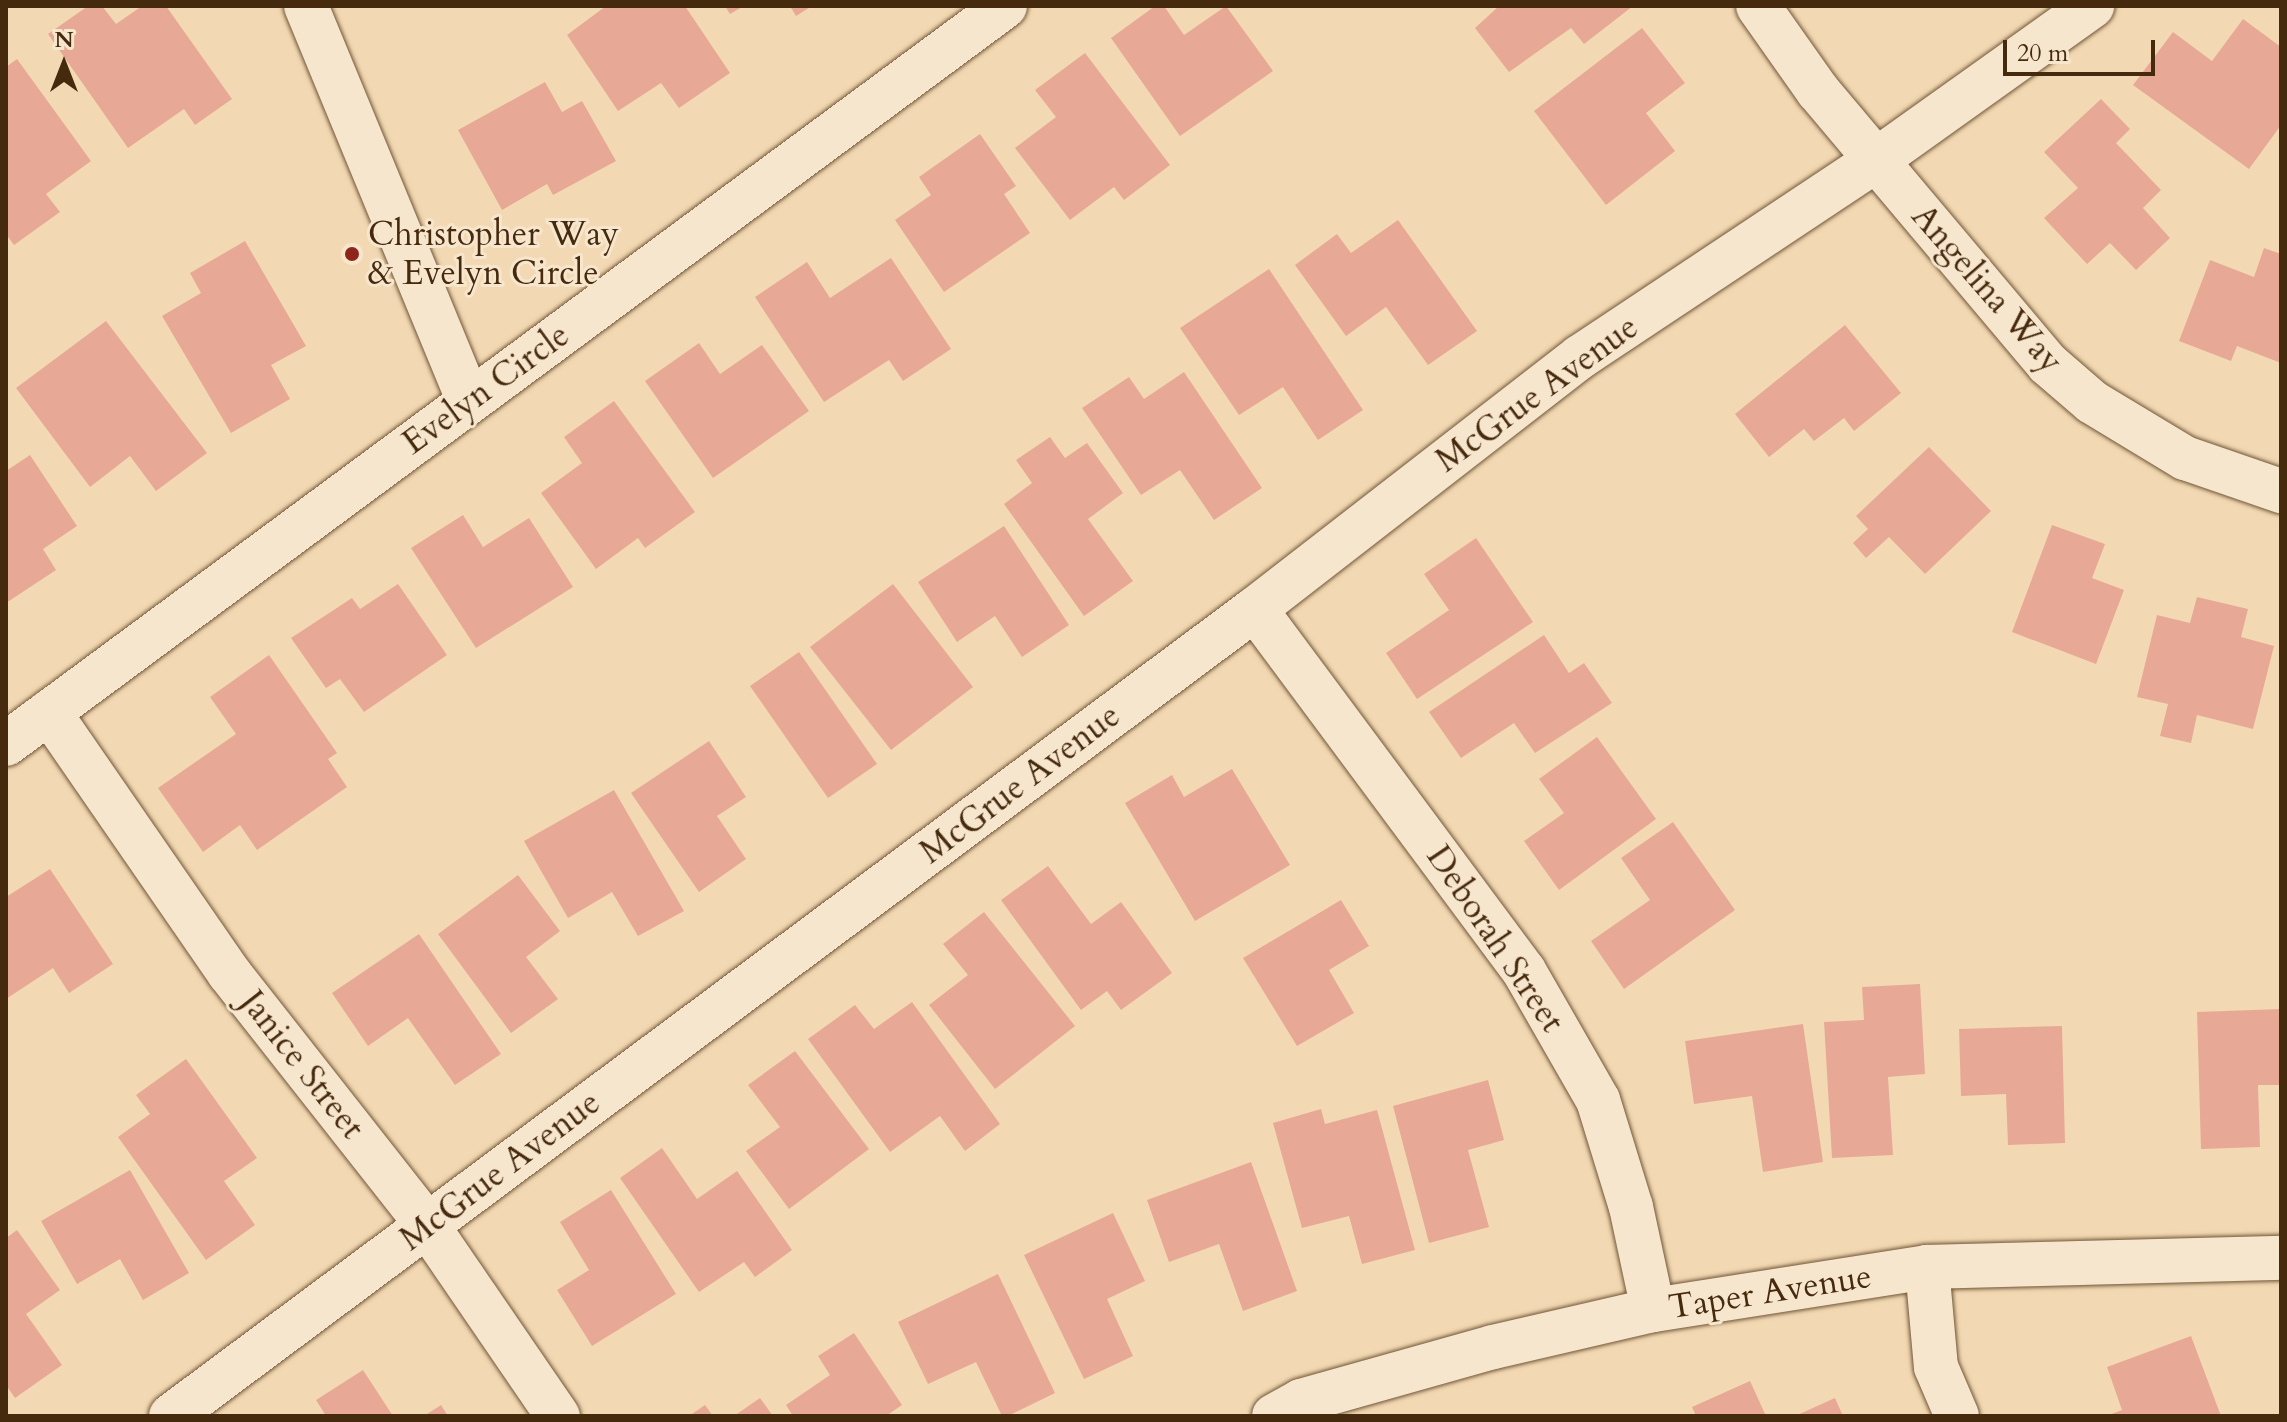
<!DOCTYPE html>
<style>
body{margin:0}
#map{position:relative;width:2287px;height:1422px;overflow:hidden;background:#f3d9b3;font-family:Cardo,serif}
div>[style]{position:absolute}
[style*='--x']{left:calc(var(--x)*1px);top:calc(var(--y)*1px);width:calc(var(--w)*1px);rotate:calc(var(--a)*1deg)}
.building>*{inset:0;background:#e7a995}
.roads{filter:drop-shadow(0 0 2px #715637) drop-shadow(0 0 2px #715637)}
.street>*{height:44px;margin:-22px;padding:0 22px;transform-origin:22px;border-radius:22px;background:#f7e6ce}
.dots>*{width:22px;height:22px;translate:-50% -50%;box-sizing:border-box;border:4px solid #f7e6ce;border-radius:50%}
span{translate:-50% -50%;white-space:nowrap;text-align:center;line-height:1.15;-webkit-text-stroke:6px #f7e6ce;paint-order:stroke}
.poi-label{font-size:34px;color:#462a0e}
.left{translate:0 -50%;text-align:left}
.street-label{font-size:34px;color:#462a0e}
.frame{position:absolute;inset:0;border:8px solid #462a0e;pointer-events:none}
.north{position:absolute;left:24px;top:24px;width:80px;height:80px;-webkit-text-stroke:6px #f7e6ce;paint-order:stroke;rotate:0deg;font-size:22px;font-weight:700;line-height:32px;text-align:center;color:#462a0e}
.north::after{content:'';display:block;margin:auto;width:28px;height:36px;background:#462a0e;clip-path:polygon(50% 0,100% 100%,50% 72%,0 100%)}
.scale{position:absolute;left:2003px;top:40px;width:152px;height:36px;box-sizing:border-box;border:4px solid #462a0e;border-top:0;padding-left:10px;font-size:24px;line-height:28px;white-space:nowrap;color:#462a0e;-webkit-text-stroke:6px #f7e6ce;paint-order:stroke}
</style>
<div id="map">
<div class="building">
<div style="clip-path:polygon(88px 6px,102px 6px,116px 24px,142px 6px,166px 6px,232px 99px,195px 125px,184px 109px,128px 148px,48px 34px)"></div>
<div style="clip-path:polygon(606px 6px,685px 6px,730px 73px,679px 108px,661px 83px,618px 111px,567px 35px)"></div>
<div style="clip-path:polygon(725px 6px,744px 6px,730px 14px)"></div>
<div style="clip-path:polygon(790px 6px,812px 6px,796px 16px)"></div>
<div style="clip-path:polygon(1155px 6px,1164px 6px,1184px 35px,1226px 6px,1273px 71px,1180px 136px,1111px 38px)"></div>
<div style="clip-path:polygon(1499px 6px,1633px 6px,1584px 44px,1571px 28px,1509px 72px,1475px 28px)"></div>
<div style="clip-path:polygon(2243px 19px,2281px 47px,2281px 125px,2249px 169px,2133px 85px,2173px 32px,2212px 61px)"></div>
<div style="clip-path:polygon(1642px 28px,1685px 83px,1646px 113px,1675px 151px,1606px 205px,1534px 111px)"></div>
<div style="clip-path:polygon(1085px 53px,1170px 165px,1124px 200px,1114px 187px,1070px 220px,1015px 148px,1056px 117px,1035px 90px)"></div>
<div style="clip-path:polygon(17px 59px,91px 161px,46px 194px,60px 212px,14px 245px,6px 234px,6px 67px)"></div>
<div style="clip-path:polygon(545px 82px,562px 112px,582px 101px,616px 161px,553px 195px,547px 184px,502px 210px,458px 130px)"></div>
<div style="clip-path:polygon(2101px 99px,2130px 129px,2116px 143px,2161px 190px,2143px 208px,2170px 238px,2136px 270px,2110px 243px,2087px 264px,2044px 218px,2078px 188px,2044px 152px)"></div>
<div style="clip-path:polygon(980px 134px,1016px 186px,1004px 194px,1030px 233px,944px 292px,895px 220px,931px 195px,919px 177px)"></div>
<div style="clip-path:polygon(1398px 220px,1477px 331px,1428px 365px,1386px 307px,1346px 336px,1295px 265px,1337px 234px,1351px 253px)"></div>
<div style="clip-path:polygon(245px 241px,306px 346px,271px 365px,290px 399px,231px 433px,162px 316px,201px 293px,190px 273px)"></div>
<div style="clip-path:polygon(2264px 248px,2281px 254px,2281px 363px,2237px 346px,2231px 361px,2179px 341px,2210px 260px,2254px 277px)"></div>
<div style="clip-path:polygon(891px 258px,951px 349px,903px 381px,889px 360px,824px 402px,755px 297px,807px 262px,830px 298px)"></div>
<div style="clip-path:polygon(1269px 269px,1363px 410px,1318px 440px,1283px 387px,1239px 415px,1180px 328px)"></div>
<div style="clip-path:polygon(106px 321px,207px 453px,156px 491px,130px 456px,90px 487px,16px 388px)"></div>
<div style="clip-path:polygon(1845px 325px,1901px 393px,1854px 431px,1844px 418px,1814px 441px,1804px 429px,1769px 457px,1735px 414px)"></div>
<div style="clip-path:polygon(699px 343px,720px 374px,762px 345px,809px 411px,713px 478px,645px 381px)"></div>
<div style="clip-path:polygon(1184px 372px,1262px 488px,1214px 520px,1180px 470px,1141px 495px,1082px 408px,1129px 377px,1144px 399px)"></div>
<div style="clip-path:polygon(614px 401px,695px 512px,645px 548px,638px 538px,596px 569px,541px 493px,582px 463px,564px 437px)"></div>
<div style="clip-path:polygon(1050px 437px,1065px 458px,1087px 443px,1123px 493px,1088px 519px,1133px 581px,1084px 616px,1004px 504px,1032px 483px,1016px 460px)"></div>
<div style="clip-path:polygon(1929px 447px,1991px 511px,1925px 574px,1889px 537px,1866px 558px,1853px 543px,1868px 529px,1856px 516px)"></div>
<div style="clip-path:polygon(30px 455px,77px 526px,43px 549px,56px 570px,6px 603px,6px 471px)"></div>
<div style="clip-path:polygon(463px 515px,483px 547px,529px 518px,573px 587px,476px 648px,411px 548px)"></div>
<div style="clip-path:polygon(2052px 525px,2105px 544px,2092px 578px,2124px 590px,2096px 664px,2012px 632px)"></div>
<div style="clip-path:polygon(1004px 526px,1069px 625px,1022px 657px,995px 616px,957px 642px,918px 582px)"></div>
<div style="clip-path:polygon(1476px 538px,1533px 622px,1417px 699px,1386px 653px,1449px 610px,1424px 574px)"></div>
<div style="clip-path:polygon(398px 584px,447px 655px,364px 712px,340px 679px,326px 688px,291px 638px,352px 598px,360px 609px)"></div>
<div style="clip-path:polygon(893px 584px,973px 687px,891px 750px,810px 647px)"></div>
<div style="clip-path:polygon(2197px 597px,2248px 609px,2241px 637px,2274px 646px,2253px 729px,2197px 715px,2191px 743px,2160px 736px,2168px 704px,2137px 697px,2157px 615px,2190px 623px)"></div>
<div style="clip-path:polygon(1544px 635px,1569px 673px,1584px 663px,1612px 703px,1535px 753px,1514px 723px,1461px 758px,1429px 712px)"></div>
<div style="clip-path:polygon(799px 652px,877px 764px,828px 798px,750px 686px)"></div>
<div style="clip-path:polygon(269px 655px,337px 753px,328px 759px,347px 787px,257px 850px,240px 825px,203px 852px,158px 788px,236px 734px,210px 697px)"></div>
<div style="clip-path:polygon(1597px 737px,1656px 819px,1559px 890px,1524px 841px,1564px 813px,1539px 779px)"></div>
<div style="clip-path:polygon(709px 741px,746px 797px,717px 816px,746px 859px,699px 892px,631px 793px)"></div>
<div style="clip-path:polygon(1232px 769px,1290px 865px,1195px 921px,1125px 803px,1172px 775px,1184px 797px)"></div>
<div style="clip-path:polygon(614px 790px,684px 911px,638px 936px,612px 892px,568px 918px,524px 841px)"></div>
<div style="clip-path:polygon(1673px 822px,1735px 910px,1624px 989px,1591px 941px,1650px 900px,1621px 858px)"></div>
<div style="clip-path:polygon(1048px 866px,1091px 924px,1121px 902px,1172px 973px,1121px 1010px,1107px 991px,1081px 1010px,1001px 900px)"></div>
<div style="clip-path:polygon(50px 869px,113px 964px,69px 993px,53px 968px,6px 999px,6px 897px)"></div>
<div style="clip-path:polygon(518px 875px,560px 931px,526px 957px,558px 999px,511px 1033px,438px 934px)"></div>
<div style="clip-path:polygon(1341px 900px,1369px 946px,1329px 970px,1354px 1013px,1297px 1046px,1243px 958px)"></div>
<div style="clip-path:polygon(984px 912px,1075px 1026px,995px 1089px,929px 1005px,968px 975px,943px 944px)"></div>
<div style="clip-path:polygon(419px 934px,501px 1054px,455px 1085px,408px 1018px,368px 1046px,332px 993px)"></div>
<div style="clip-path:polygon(1920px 984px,1925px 1074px,1888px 1077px,1893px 1155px,1832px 1158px,1824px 1022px,1864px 1020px,1862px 987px)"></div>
<div style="clip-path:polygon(912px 1002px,1000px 1124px,965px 1151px,940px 1116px,890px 1152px,808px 1039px,855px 1005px,874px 1029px)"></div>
<div style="clip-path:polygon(2281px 1009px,2281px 1085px,2258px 1085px,2260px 1147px,2201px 1149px,2197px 1012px)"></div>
<div style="clip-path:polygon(1803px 1024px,1823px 1162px,1763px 1172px,1752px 1096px,1694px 1104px,1685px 1041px)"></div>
<div style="clip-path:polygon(2062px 1026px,2065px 1143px,2008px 1145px,2006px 1094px,1961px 1096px,1959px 1029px)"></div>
<div style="clip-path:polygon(795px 1051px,869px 1149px,789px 1209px,746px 1151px,780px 1127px,748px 1085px)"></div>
<div style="clip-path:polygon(186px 1059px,257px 1158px,224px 1181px,255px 1225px,206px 1260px,118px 1137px,150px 1114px,136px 1095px)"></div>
<div style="clip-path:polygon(1488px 1080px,1504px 1140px,1468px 1150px,1489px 1227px,1429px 1243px,1393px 1106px)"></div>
<div style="clip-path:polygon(1321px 1109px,1325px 1124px,1377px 1110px,1415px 1250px,1362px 1264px,1349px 1216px,1302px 1228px,1273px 1123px)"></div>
<div style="clip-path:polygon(662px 1148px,697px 1199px,737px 1171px,792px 1250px,755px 1277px,744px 1262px,699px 1292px,620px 1178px)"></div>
<div style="clip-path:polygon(1251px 1162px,1297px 1291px,1243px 1311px,1219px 1244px,1169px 1262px,1147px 1200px)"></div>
<div style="clip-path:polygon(130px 1170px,189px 1273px,143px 1300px,120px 1259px,77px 1284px,41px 1221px)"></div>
<div style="clip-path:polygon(611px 1190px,676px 1294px,592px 1346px,557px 1290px,589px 1270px,560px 1222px)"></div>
<div style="clip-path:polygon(1113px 1213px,1145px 1281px,1107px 1299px,1133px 1356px,1084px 1379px,1024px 1255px)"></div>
<div style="clip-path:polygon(17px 1230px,60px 1290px,26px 1314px,62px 1365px,15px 1398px,6px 1385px,6px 1238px)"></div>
<div style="clip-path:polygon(998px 1274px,1055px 1393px,1008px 1416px,1002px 1416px,976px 1362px,928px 1384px,898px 1322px)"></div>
<div style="clip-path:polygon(854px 1333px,902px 1405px,886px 1416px,793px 1416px,786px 1405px,830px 1375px,818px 1356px)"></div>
<div style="clip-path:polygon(2191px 1336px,2221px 1416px,2106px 1416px,2122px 1410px,2107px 1367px)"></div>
<div style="clip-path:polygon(363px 1370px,393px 1416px,326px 1416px,316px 1400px)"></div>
<div style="clip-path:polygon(1750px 1381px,1766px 1416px,1696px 1416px,1692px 1407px)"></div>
<div style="clip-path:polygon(760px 1398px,773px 1416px,734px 1416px)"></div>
<div style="clip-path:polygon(1835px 1398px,1843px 1416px,1795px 1416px)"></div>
<div style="clip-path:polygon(441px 1405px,448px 1416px,424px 1416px)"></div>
<div style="clip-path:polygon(705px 1405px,713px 1416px,689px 1416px)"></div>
</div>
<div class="roads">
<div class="street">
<div style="--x:306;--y:6;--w:427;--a:67.6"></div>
<div style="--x:1758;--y:6;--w:104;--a:54.8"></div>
<div style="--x:1818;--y:91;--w:357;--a:49.9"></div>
<div style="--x:2048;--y:364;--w:58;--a:40.8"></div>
<div style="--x:2092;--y:402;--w:109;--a:31.1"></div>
<div style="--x:2185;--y:458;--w:102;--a:19"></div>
<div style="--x:1255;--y:609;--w:451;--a:53.4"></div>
<div style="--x:1524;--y:971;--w:149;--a:60.2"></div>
<div style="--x:1598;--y:1100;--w:112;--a:72.9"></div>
<div style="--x:1631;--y:1207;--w:105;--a:77.9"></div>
<div style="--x:49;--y:712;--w:317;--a:55.4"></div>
<div style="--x:229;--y:973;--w:320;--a:51.8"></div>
<div style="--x:427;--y:1225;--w:232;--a:55.6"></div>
<div style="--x:6;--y:744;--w:1242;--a:-36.45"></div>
<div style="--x:1927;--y:1267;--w:100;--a:84.9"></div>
<div style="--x:1936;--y:1367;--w:53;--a:66.8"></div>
<div style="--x:171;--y:1416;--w:1351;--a:-36.67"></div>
<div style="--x:1255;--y:609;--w:411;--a:-37.8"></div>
<div style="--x:1580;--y:357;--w:354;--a:-33.6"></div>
<div style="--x:1875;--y:161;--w:267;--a:-35.5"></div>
<div style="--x:1274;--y:1416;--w:31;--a:-29"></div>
<div style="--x:1301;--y:1401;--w:199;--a:-15.7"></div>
<div style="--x:1493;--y:1347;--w:164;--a:-13"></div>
<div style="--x:1653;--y:1310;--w:277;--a:-8.9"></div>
<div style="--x:1927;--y:1267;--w:354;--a:-1.5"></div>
</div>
</div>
<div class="dots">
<div style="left:352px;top:254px;background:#8f2418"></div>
</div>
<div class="poi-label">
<span class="left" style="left:368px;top:254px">Christopher Way<br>&amp; Evelyn Circle</span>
</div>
<div class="street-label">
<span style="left:1987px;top:289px;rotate:49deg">Angelina Way</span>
<span style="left:486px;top:389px;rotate:-36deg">Evelyn Circle</span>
<span style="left:1537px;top:394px;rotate:-36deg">McGrue Avenue</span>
<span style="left:1020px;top:784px;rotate:-37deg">McGrue Avenue</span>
<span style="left:1495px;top:939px;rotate:56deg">Deborah Street</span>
<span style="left:302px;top:1065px;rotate:52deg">Janice Street</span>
<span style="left:500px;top:1171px;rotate:-37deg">McGrue Avenue</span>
<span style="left:1770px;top:1292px;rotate:-9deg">Taper Avenue</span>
</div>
<div class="frame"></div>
<div class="north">N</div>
<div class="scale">20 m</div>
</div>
